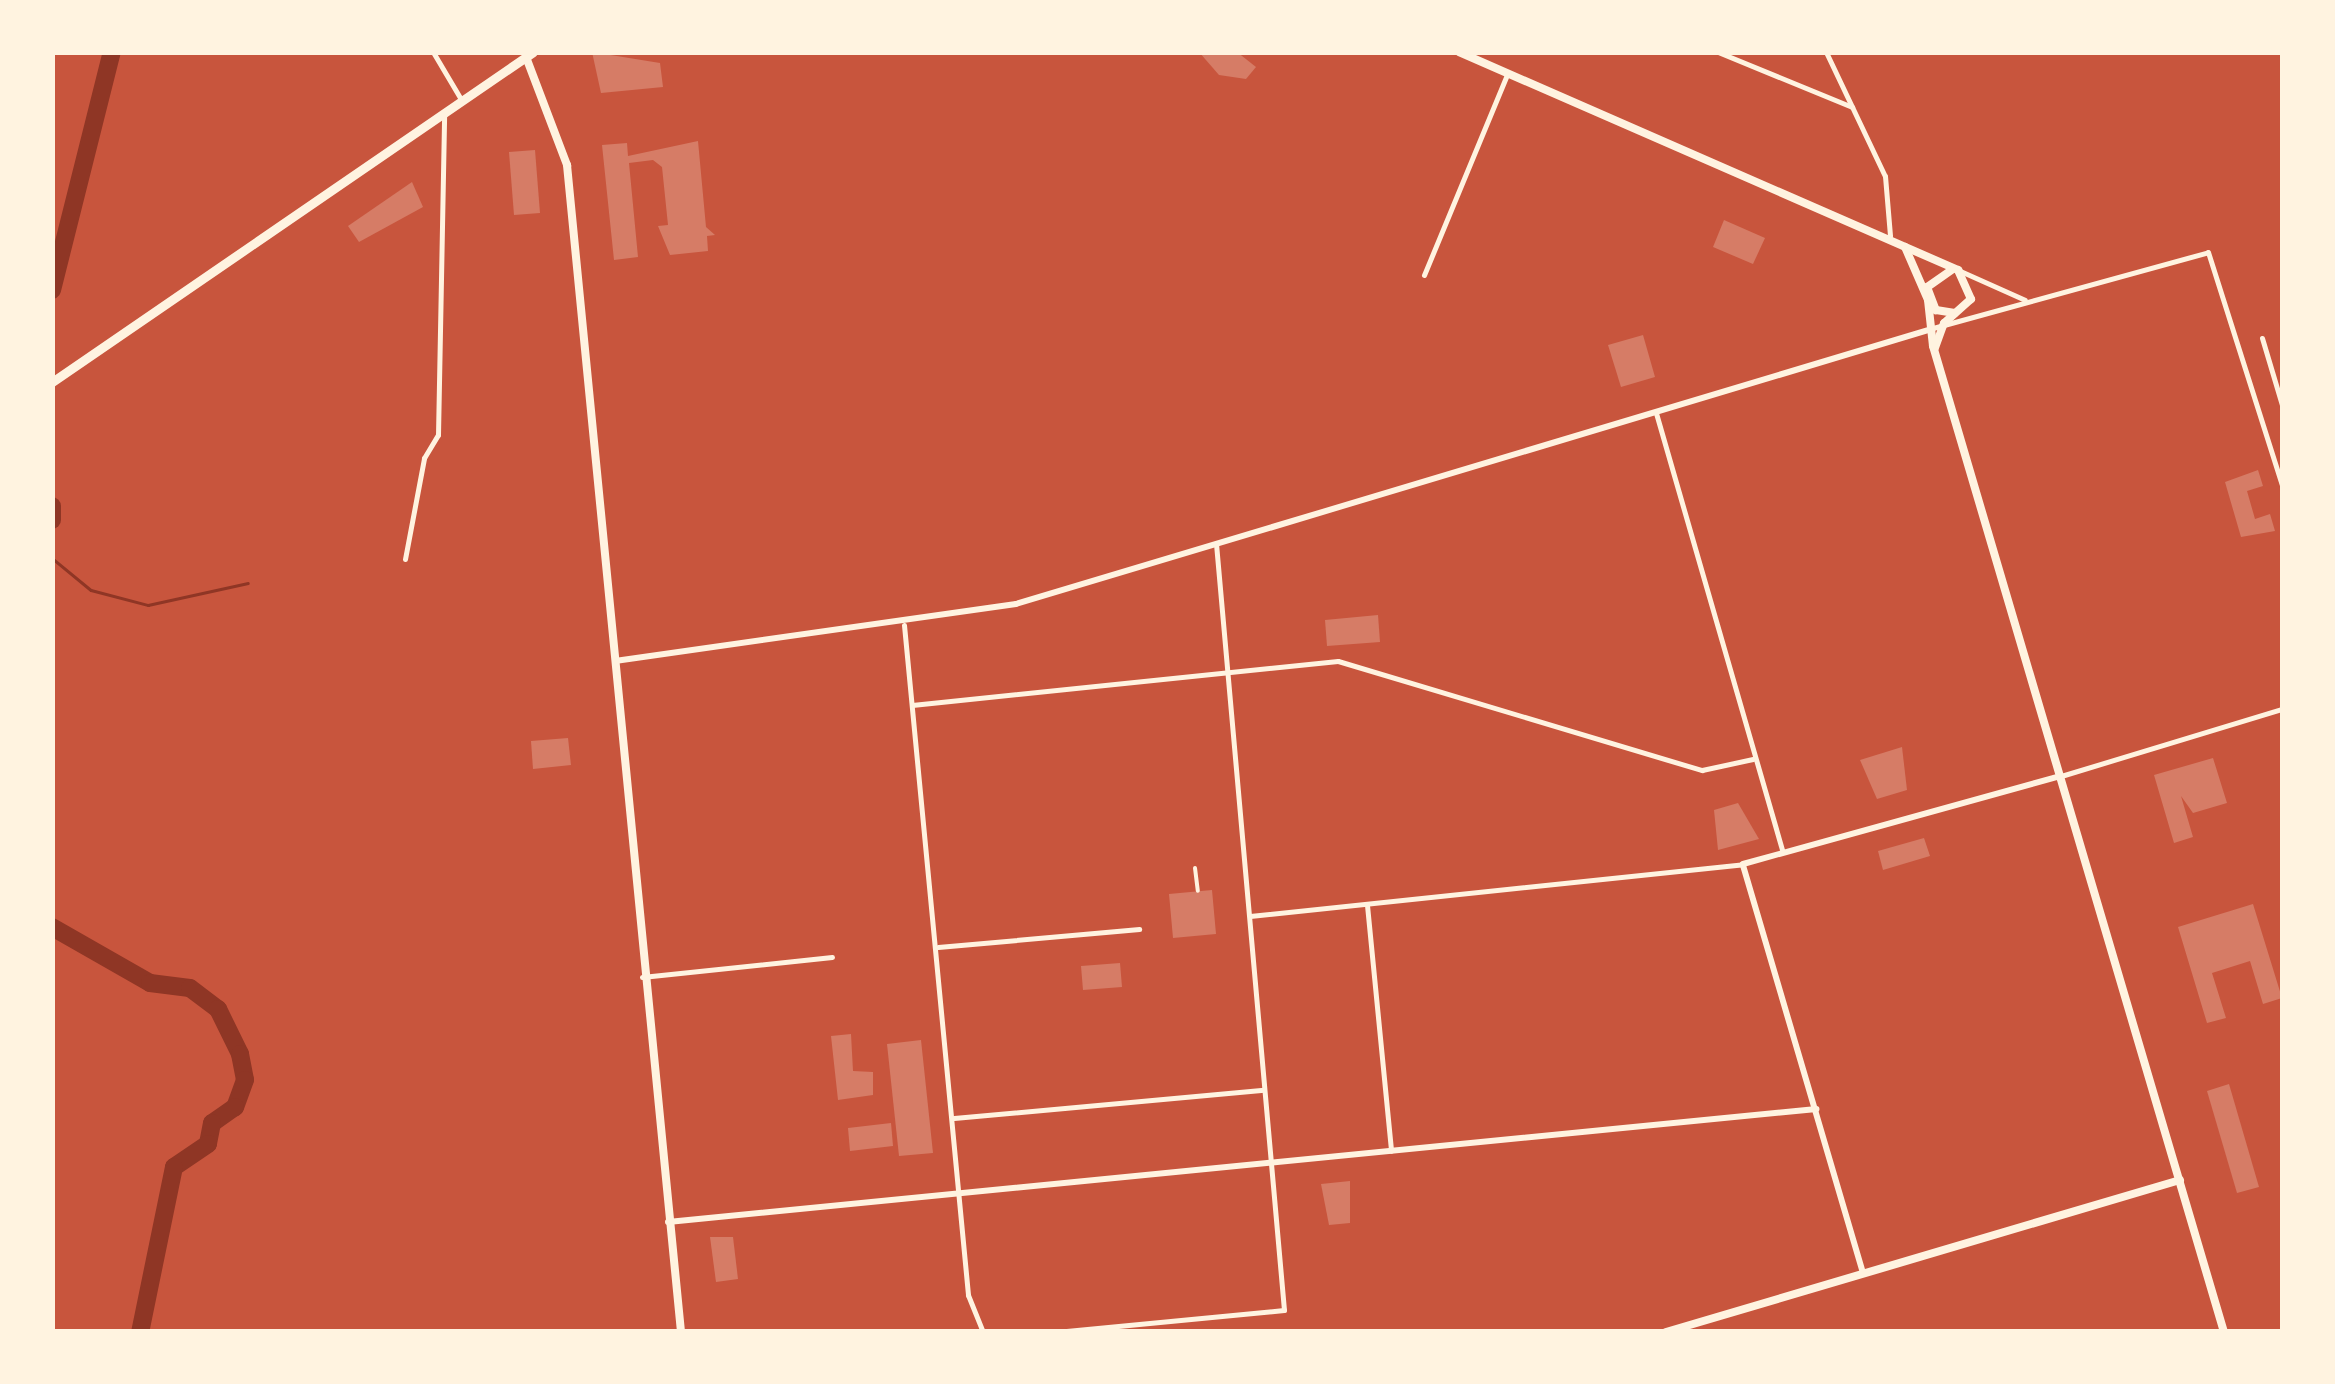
<!DOCTYPE html>
<style>
body{margin:0}
#map{position:relative;width:2335px;height:1384px;overflow:hidden;background:#c8553d;font-family:"DejaVu Sans",sans-serif}
div>[style]{position:absolute}
[style*='--x']{left:calc(var(--x)*1px);top:calc(var(--y)*1px);width:calc(var(--w)*1px);rotate:calc(var(--a)*1deg)}
.stream>*{height:2.5px;margin:-1.25px;padding:0 1.25px;transform-origin:1.25px;border-radius:1.25px;background:#8f3625}
.river>*{height:18px;margin:-9px;padding:0 9px;transform-origin:9px;border-radius:9px;background:#8f3625}
.building>*{inset:0;background:#d67c66}
.pedestrian>*{height:4px;margin:-2px;padding:0 2px;transform-origin:2px;border-radius:2px;background:#fff3e0}
.minor>*{height:5px;margin:-2.5px;padding:0 2.5px;transform-origin:2.5px;border-radius:2.5px;background:#fff3e0}
.tertiary>*{height:6px;margin:-3px;padding:0 3px;transform-origin:3px;border-radius:3px;background:#fff3e0}
.secondary>*{height:8px;margin:-4px;padding:0 4px;transform-origin:4px;border-radius:4px;background:#fff3e0}
.trunk>*{height:9px;margin:-4.5px;padding:0 4.5px;transform-origin:4.5px;border-radius:4.5px;background:#fff3e0}
span{translate:-50% -50%;white-space:nowrap;text-align:center;line-height:1.15;-webkit-text-stroke:9px #fff3e0;paint-order:stroke}
.frame{position:absolute;inset:0;border:55px solid #fff3e0;pointer-events:none}
</style>
<div id="map">
<div class="stream">
<div style="--x:52;--y:558;--w:50;--a:39.4"></div>
<div style="--x:91;--y:590;--w:59;--a:14.7"></div>
<div style="--x:148;--y:605;--w:102;--a:-12.4"></div>
</div>
<div class="river">
<div style="--x:52;--y:290;--w:245;--a:-75.9"></div>
<div style="--x:52;--y:506;--w:14;--a:90"></div>
<div style="--x:52;--y:927;--w:113;--a:29.7"></div>
<div style="--x:150;--y:983;--w:40;--a:7.1"></div>
<div style="--x:190;--y:988;--w:35;--a:37"></div>
<div style="--x:218;--y:1009;--w:50;--a:63.9"></div>
<div style="--x:240;--y:1054;--w:26;--a:79"></div>
<div style="--x:245;--y:1080;--w:29;--a:110"></div>
<div style="--x:235;--y:1107;--w:28;--a:145"></div>
<div style="--x:212;--y:1123;--w:21;--a:101"></div>
<div style="--x:208;--y:1144;--w:41;--a:145.9"></div>
<div style="--x:174;--y:1167;--w:168;--a:101.6"></div>
</div>
<div class="building">
<div style="clip-path:polygon(592px 52px,660px 63px,663px 87px,601px 93px)"></div>
<div style="clip-path:polygon(1199px 52px,1237px 52px,1256px 67px,1246px 79px,1219px 75px)"></div>
<div style="clip-path:polygon(698px 141px,706px 227px,715px 235px,707px 236px,708px 251px,670px 255px,658px 226px,668px 225px,662px 167px,653px 160px,629px 163px,638px 257px,614px 260px,602px 145px,627px 143px,628px 156px)"></div>
<div style="clip-path:polygon(535px 150px,540px 213px,514px 215px,509px 152px)"></div>
<div style="clip-path:polygon(412px 182px,423px 207px,359px 242px,348px 226px)"></div>
<div style="clip-path:polygon(1724px 220px,1765px 238px,1753px 264px,1713px 247px)"></div>
<div style="clip-path:polygon(1643px 335px,1655px 377px,1621px 387px,1608px 345px)"></div>
<div style="clip-path:polygon(2258px 470px,2263px 486px,2247px 491px,2255px 519px,2270px 514px,2275px 531px,2241px 537px,2225px 482px)"></div>
<div style="clip-path:polygon(1378px 615px,1380px 642px,1327px 646px,1325px 620px)"></div>
<div style="clip-path:polygon(568px 738px,571px 765px,533px 769px,531px 741px)"></div>
<div style="clip-path:polygon(1902px 747px,1907px 790px,1877px 799px,1860px 760px)"></div>
<div style="clip-path:polygon(2213px 758px,2227px 803px,2193px 813px,2181px 796px,2193px 837px,2174px 843px,2154px 775px)"></div>
<div style="clip-path:polygon(1738px 803px,1759px 839px,1718px 850px,1714px 810px)"></div>
<div style="clip-path:polygon(1924px 838px,1930px 856px,1883px 870px,1878px 851px)"></div>
<div style="clip-path:polygon(1212px 890px,1216px 934px,1173px 938px,1169px 894px)"></div>
<div style="clip-path:polygon(2253px 904px,2282px 998px,2263px 1004px,2250px 961px,2212px 973px,2226px 1018px,2207px 1023px,2178px 927px)"></div>
<div style="clip-path:polygon(1120px 963px,1122px 987px,1083px 990px,1081px 966px)"></div>
<div style="clip-path:polygon(851px 1034px,853px 1071px,873px 1072px,873px 1095px,838px 1100px,831px 1036px)"></div>
<div style="clip-path:polygon(921px 1040px,933px 1153px,899px 1156px,887px 1044px)"></div>
<div style="clip-path:polygon(2229px 1084px,2259px 1187px,2237px 1193px,2207px 1091px)"></div>
<div style="clip-path:polygon(891px 1123px,893px 1146px,850px 1151px,848px 1128px)"></div>
<div style="clip-path:polygon(1350px 1181px,1350px 1223px,1329px 1225px,1321px 1184px)"></div>
<div style="clip-path:polygon(710px 1237px,733px 1237px,738px 1279px,716px 1282px)"></div>
</div>
<div class="pedestrian">
<div style="--x:1195;--y:868;--w:23;--a:83"></div>
</div>
<div class="minor">
<div style="--x:433;--y:52;--w:57;--a:59.4"></div>
<div style="--x:1718;--y:52;--w:145;--a:22.3"></div>
<div style="--x:1826;--y:52;--w:137;--a:64.6"></div>
<div style="--x:1885;--y:176;--w:60;--a:85.2"></div>
<div style="--x:1958;--y:270;--w:73;--a:24.1"></div>
<div style="--x:1424;--y:275;--w:217;--a:-67.5"></div>
<div style="--x:1933;--y:328;--w:285;--a:-15.4"></div>
<div style="--x:2208;--y:252;--w:244;--a:72.4"></div>
<div style="--x:2262;--y:338;--w:70;--a:73.4"></div>
<div style="--x:1656;--y:413;--w:457;--a:73.9"></div>
<div style="--x:405;--y:559;--w:103;--a:-79.3"></div>
<div style="--x:424;--y:458;--w:27;--a:-59"></div>
<div style="--x:438;--y:435;--w:321;--a:-88.9"></div>
<div style="--x:904;--y:625;--w:673;--a:84.54"></div>
<div style="--x:968;--y:1295;--w:40;--a:68"></div>
<div style="--x:912;--y:705;--w:428;--a:-5.9"></div>
<div style="--x:1338;--y:661;--w:380;--a:16.7"></div>
<div style="--x:1702;--y:770;--w:52;--a:-12.2"></div>
<div style="--x:2061;--y:776;--w:231;--a:-16.9"></div>
<div style="--x:1367;--y:905;--w:247;--a:84.4"></div>
<div style="--x:1250;--y:916;--w:496;--a:-6"></div>
<div style="--x:938;--y:947;--w:202;--a:-5.1"></div>
<div style="--x:642;--y:977;--w:191;--a:-6"></div>
<div style="--x:954;--y:1118;--w:311;--a:-5.2"></div>
<div style="--x:1056;--y:1332;--w:229;--a:-5.5"></div>
<div style="--x:1284;--y:1310;--w:769;--a:-95.07"></div>
</div>
<div class="tertiary">
<div style="--x:615;--y:661;--w:405;--a:-8.1"></div>
<div style="--x:1016;--y:604;--w:953;--a:-16.71"></div>
<div style="--x:668;--y:1222;--w:1154;--a:-5.62"></div>
<div style="--x:1863;--y:1273;--w:426;--a:-106.4"></div>
<div style="--x:1743;--y:864;--w:330;--a:-15.5"></div>
</div>
<div class="secondary">
<div style="--x:1459;--y:52;--w:545;--a:23.6"></div>
<div style="--x:1958;--y:270;--w:32;--a:66"></div>
<div style="--x:1971;--y:299;--w:36;--a:138"></div>
<div style="--x:1944;--y:323;--w:27;--a:110"></div>
<div style="--x:526;--y:57;--w:116;--a:69.2"></div>
<div style="--x:567;--y:165;--w:1173;--a:84.42"></div>
<div style="--x:1905;--y:247;--w:58;--a:66.5"></div>
<div style="--x:1928;--y:300;--w:46;--a:83.8"></div>
<div style="--x:1933;--y:346;--w:1028;--a:73.56"></div>
<div style="--x:1953;--y:269;--w:32;--a:145"></div>
<div style="--x:1927;--y:287;--w:25;--a:69"></div>
<div style="--x:1936;--y:310;--w:19;--a:9"></div>
<div style="--x:1666;--y:1332;--w:536;--a:-16.47"></div>
</div>
<div class="trunk">
<div style="--x:52;--y:382;--w:583;--a:-34.45"></div>
</div>
<div class="frame"></div>
</div>
